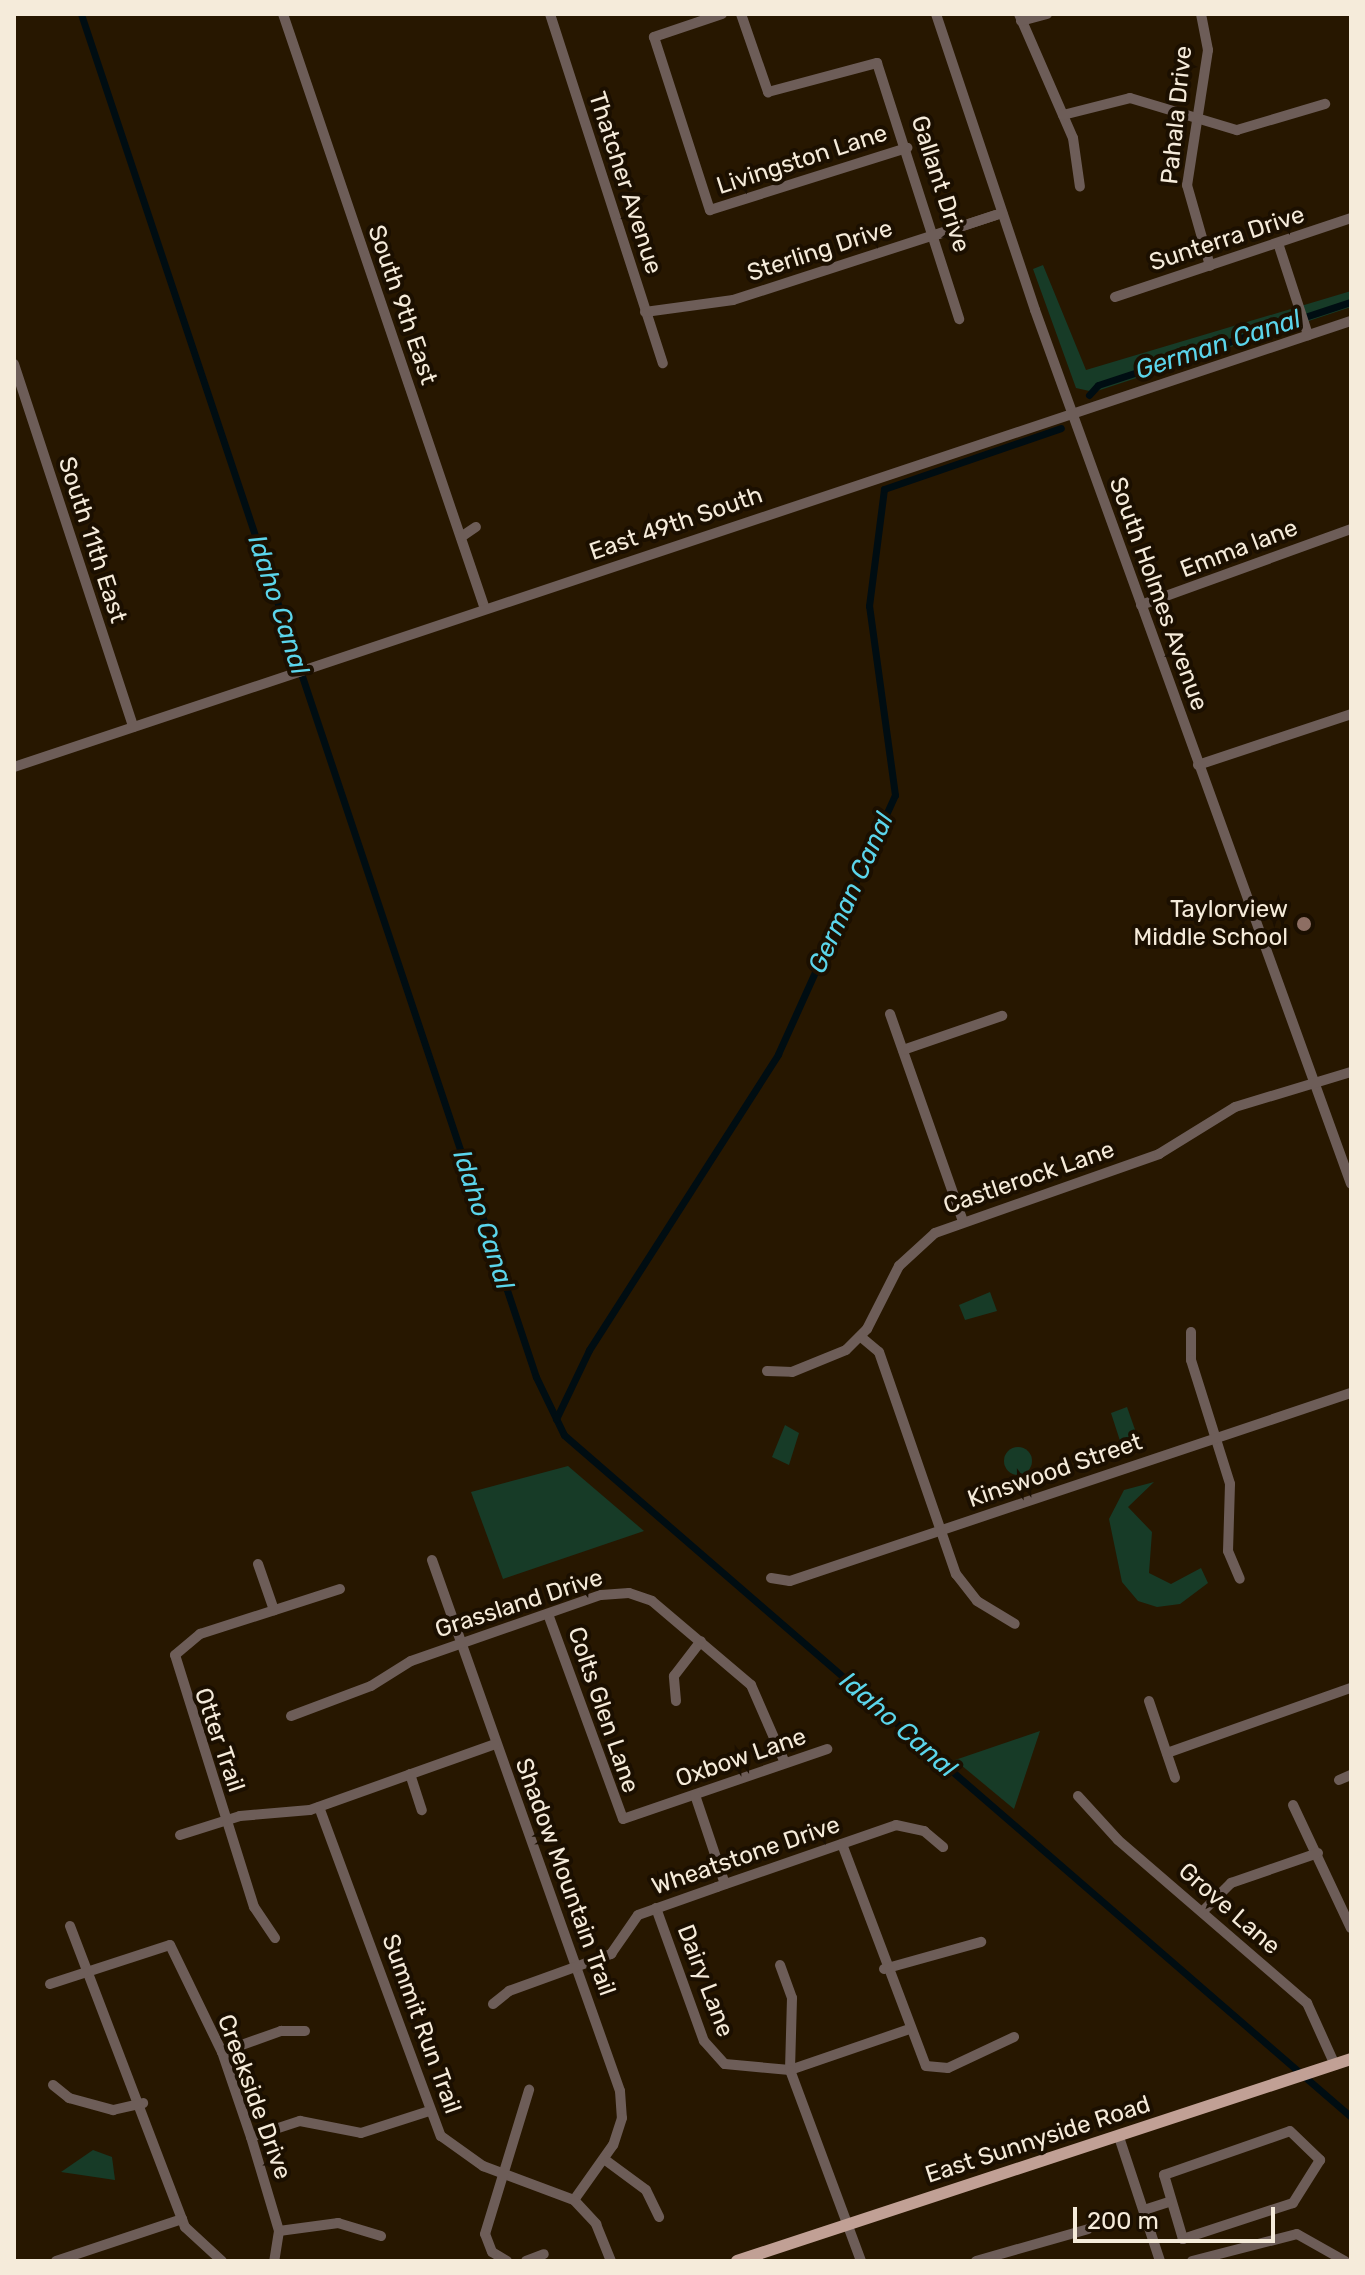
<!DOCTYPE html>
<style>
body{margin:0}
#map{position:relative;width:1365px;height:2275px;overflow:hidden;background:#271700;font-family:Rubik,sans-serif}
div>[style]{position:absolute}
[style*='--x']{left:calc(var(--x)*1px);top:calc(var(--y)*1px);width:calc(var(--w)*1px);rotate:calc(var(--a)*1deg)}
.green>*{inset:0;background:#173b27}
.round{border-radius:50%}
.canal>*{height:7px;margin:-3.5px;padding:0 3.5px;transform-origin:3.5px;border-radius:3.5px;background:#000d12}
.minor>*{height:10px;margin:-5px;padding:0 5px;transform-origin:5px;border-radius:5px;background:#6d5d58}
.major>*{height:12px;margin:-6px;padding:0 6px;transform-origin:6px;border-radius:6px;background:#c1a095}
.dots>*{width:22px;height:22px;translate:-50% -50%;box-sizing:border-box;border:4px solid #1b0f00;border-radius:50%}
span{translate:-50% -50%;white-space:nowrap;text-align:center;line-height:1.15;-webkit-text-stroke:8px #1b0f00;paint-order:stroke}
.street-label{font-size:24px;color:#f5ebda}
.poi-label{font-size:24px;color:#f5ebda}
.right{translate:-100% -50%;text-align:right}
.water-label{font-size:26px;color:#5bd5eb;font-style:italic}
.frame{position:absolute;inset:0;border:16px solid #f5ebda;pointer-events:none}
.scale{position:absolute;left:1073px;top:2207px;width:202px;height:36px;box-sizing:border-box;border:4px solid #f5ebda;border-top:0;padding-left:10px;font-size:24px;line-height:28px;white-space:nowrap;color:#f5ebda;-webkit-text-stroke:6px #1b0f00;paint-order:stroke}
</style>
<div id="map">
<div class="green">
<div style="clip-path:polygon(1043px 265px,1086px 370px,1351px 291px,1351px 307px,1094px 392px,1076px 388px,1033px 269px)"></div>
<div style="clip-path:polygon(990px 1292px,997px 1311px,965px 1320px,959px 1305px)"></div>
<div style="clip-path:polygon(1127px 1407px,1139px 1441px,1122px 1447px,1111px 1413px)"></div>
<div style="clip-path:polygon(785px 1425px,799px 1433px,789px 1465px,772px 1457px)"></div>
<div class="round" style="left:1004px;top:1447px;width:28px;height:28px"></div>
<div style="clip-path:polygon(568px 1466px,644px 1531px,503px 1579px,471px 1492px)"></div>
<div style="clip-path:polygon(1154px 1482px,1128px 1507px,1152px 1532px,1149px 1573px,1171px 1584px,1201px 1568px,1208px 1583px,1180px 1604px,1157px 1607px,1138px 1601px,1122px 1582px,1109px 1519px,1124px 1490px)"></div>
<div style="clip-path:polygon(1040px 1731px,1014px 1809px,955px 1760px)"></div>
<div style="clip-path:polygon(93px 2150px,112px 2157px,115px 2180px,61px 2172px)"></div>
</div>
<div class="canal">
<div style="--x:81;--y:14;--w:1437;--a:71.54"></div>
<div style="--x:536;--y:1377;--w:64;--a:64.2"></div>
<div style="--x:564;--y:1435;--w:1041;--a:40.91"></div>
<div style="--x:1089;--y:395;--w:13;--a:-48"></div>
<div style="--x:1098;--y:385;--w:266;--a:-18.2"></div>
<div style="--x:556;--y:1419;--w:76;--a:-64.4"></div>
<div style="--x:589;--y:1350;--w:351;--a:-57.4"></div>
<div style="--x:778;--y:1054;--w:284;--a:-65.7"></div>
<div style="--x:895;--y:795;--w:191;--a:-97.8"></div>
<div style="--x:869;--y:606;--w:118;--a:-82.7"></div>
<div style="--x:884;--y:489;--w:187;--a:-19"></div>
</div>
<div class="minor">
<div style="--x:283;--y:14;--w:628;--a:71.25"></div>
<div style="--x:550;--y:14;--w:367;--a:72.1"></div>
<div style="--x:722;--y:14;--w:72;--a:161.3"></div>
<div style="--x:654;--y:37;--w:182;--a:72.1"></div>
<div style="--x:710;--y:210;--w:207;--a:-17.5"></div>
<div style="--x:741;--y:14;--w:83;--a:70.9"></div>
<div style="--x:768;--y:92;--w:113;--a:-14.9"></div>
<div style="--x:877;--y:63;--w:269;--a:72.2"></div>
<div style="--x:936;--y:14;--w:312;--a:71.5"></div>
<div style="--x:1035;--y:310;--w:929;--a:70.12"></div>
<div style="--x:1019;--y:14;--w:135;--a:66.5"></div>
<div style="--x:1073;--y:138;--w:49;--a:81.9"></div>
<div style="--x:1201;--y:14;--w:37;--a:79"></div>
<div style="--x:1208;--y:50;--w:137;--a:98.8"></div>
<div style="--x:1187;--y:185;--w:84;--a:74.1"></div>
<div style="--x:1021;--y:21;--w:27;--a:-15"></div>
<div style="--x:1063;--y:115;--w:69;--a:-14.2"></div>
<div style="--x:1130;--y:98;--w:112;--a:16.7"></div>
<div style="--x:1237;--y:130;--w:92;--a:-16.5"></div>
<div style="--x:936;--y:235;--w:63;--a:-18.4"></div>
<div style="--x:1278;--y:243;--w:97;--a:71.9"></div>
<div style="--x:1115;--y:297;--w:249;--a:-18.5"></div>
<div style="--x:645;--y:312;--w:89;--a:-7.8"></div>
<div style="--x:733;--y:300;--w:283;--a:-17.9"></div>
<div style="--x:14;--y:364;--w:382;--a:71.8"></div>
<div style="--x:461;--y:537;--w:18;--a:-34"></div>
<div style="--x:1141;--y:605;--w:223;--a:-19.9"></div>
<div style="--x:1198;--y:765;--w:161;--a:-18.4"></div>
<div style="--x:14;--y:767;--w:1409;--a:-18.45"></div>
<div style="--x:890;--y:1014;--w:219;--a:70.6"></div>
<div style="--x:903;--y:1050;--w:105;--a:-19"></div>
<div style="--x:1191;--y:1332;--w:28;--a:90"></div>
<div style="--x:1191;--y:1360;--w:130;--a:72.5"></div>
<div style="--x:1230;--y:1484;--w:67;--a:91.7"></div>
<div style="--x:1228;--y:1551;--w:30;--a:67"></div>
<div style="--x:861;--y:1337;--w:23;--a:40"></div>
<div style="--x:879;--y:1352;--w:235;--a:70.9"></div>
<div style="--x:956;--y:1574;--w:34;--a:52"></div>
<div style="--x:977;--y:1601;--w:44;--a:31.2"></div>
<div style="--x:767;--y:1371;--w:25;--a:2"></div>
<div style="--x:792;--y:1372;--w:58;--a:-22.2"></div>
<div style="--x:846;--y:1350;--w:30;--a:-45"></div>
<div style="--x:867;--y:1329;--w:71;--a:-63.1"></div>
<div style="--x:899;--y:1266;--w:49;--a:-42.5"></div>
<div style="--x:935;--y:1233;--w:238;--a:-19.4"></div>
<div style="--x:1159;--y:1154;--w:89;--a:-31.7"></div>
<div style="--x:1235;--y:1107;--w:121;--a:-16.8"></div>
<div style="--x:432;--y:1560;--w:563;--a:70.5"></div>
<div style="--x:620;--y:2091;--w:27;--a:86"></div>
<div style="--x:622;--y:2118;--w:28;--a:108"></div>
<div style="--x:613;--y:2145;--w:67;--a:125.3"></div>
<div style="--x:258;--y:1564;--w:49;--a:70.8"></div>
<div style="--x:771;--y:1578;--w:19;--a:9"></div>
<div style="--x:790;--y:1581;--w:592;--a:-18.53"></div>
<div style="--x:548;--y:1614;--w:218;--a:69.9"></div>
<div style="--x:623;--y:1819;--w:216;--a:-18.9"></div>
<div style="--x:676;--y:1701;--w:25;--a:-95"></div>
<div style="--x:674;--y:1676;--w:44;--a:-52.4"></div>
<div style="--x:1149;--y:1701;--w:81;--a:71.3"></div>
<div style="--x:291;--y:1716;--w:85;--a:-20.6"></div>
<div style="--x:371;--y:1686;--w:47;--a:-32"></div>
<div style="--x:411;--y:1661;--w:201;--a:-19.2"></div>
<div style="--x:601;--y:1595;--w:28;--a:-4"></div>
<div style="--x:629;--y:1593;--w:24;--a:19"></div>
<div style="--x:652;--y:1601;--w:130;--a:40.3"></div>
<div style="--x:751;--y:1685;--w:85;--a:66.4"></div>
<div style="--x:1167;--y:1753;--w:195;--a:-19.5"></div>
<div style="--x:410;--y:1774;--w:38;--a:72"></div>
<div style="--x:1339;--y:1780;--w:13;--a:-23"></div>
<div style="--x:695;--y:1795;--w:94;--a:71.4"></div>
<div style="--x:1078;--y:1796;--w:59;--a:47.7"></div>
<div style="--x:1118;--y:1840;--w:250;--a:40.8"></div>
<div style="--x:1307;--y:2003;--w:68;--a:65.7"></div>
<div style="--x:1293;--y:1805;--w:136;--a:64.8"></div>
<div style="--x:319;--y:1807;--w:351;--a:69.7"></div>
<div style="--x:441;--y:2136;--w:52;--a:35.5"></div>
<div style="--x:483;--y:2166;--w:97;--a:20.5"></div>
<div style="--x:574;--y:2200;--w:33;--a:47"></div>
<div style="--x:596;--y:2224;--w:40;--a:68"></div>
<div style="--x:180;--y:1835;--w:63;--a:-17.6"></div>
<div style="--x:240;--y:1816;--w:70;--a:-4.9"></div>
<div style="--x:310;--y:1810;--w:196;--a:-19.6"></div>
<div style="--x:842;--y:1844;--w:237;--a:69.3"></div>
<div style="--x:926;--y:2066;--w:22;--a:5"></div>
<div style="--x:948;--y:2068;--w:73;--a:-25.2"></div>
<div style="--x:656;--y:1908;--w:141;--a:70.2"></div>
<div style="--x:704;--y:2041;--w:31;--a:48"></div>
<div style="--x:725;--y:2064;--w:65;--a:5.3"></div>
<div style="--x:790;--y:2070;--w:124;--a:-18.9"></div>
<div style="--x:1203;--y:1911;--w:40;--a:-45"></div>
<div style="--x:1231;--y:1883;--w:92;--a:-19"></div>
<div style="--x:70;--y:1926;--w:322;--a:69.1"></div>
<div style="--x:185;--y:2227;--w:50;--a:42.6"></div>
<div style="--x:275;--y:1938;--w:37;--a:-124"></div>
<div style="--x:254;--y:1907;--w:264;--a:-107.4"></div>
<div style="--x:175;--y:1655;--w:33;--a:-40"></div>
<div style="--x:200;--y:1634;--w:147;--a:-17.8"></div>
<div style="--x:780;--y:1965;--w:35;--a:70"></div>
<div style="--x:792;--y:1998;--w:72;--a:91.6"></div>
<div style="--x:790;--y:2070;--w:204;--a:69.6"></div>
<div style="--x:884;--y:1969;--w:101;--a:-15.6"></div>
<div style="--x:50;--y:1984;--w:126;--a:-18"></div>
<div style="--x:170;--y:1945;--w:119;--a:64.1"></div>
<div style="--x:222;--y:2052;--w:90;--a:71.2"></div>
<div style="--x:251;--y:2137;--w:98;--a:73.4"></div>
<div style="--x:279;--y:2231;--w:30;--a:99"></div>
<div style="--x:493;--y:2004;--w:21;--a:-39"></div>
<div style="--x:509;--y:1991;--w:109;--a:-19.9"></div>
<div style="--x:611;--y:1954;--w:47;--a:-55.3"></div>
<div style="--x:638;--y:1915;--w:84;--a:-19.5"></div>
<div style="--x:717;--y:1887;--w:189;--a:-19.1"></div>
<div style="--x:896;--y:1825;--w:29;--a:12"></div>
<div style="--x:924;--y:1831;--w:25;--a:40"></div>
<div style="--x:222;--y:2052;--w:63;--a:-19.6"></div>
<div style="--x:281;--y:2031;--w:24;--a:0"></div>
<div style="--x:53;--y:2085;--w:21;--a:39"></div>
<div style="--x:69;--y:2098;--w:46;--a:15.3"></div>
<div style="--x:113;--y:2110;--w:31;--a:-13"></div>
<div style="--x:1290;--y:2131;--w:42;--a:44"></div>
<div style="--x:1320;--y:2160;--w:51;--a:122.1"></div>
<div style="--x:1293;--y:2203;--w:116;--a:161.9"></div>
<div style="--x:1183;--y:2239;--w:67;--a:-106.5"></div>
<div style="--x:1164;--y:2175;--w:133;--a:-19.2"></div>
<div style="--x:251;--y:2137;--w:52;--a:-18.1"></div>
<div style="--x:300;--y:2121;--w:62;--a:11.1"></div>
<div style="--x:361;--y:2133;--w:71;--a:-17.9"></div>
<div style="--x:1119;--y:2137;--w:131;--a:71.7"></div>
<div style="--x:604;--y:2159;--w:52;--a:36.4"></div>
<div style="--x:646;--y:2190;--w:30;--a:64"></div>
<div style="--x:1144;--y:2210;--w:26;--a:-18"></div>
<div style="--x:279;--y:2231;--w:60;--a:-7.7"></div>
<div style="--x:338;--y:2223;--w:45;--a:16.8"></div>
<div style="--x:56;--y:2261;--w:133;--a:-18.4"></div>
<div style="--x:507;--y:2261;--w:17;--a:-149"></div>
<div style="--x:492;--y:2252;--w:19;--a:-111"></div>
<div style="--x:485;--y:2234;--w:151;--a:-73"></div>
<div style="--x:526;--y:2261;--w:19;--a:-21"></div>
<div style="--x:976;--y:2261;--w:116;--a:-15.9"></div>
<div style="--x:1192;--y:2261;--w:108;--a:-14.4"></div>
<div style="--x:1297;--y:2234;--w:55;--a:29.4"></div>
</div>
<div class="major">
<div style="--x:737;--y:2261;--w:646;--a:-18.21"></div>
</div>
<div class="dots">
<div style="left:1304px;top:924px;background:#8d6e63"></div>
</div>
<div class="street-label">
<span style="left:1177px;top:115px;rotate:-84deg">Pahala Drive</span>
<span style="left:802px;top:160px;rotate:-18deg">Livingston Lane</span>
<span style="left:625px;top:183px;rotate:72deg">Thatcher Avenue</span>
<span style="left:940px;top:184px;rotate:72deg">Gallant Drive</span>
<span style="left:1227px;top:239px;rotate:-18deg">Sunterra Drive</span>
<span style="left:820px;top:251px;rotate:-18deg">Sterling Drive</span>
<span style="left:402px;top:305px;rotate:71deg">South 9th East</span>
<span style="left:676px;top:524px;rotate:-19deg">East 49th South</span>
<span style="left:92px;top:540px;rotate:72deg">South 11th East</span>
<span style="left:1239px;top:549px;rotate:-21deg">Emma lane</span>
<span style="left:1158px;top:594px;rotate:70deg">South Holmes Avenue</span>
<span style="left:1029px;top:1178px;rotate:-19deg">Castlerock Lane</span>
<span style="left:1055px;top:1471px;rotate:-19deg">Kinswood Street</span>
<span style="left:519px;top:1604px;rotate:-18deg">Grassland Drive</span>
<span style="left:603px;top:1710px;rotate:71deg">Colts Glen Lane</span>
<span style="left:219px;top:1740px;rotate:71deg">Otter Trail</span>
<span style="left:741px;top:1758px;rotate:-19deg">Oxbow Lane</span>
<span style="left:746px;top:1856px;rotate:-19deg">Wheatstone Drive</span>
<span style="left:565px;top:1877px;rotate:70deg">Shadow Mountain Trail</span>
<span style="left:1229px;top:1909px;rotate:41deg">Grove Lane</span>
<span style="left:705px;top:1981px;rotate:69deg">Dairy Lane</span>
<span style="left:421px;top:2024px;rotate:70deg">Summit Run Trail</span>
<span style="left:254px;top:2097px;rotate:70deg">Creekside Drive</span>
<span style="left:1038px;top:2140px;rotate:-18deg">East Sunnyside Road</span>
</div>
<div class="poi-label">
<span class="right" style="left:1288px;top:924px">Taylorview<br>Middle School</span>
</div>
<div class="water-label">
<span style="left:1218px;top:345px;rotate:-18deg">German Canal</span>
<span style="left:278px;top:605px;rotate:72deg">Idaho Canal</span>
<span style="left:851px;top:893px;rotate:-66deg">German Canal</span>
<span style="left:483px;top:1220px;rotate:72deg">Idaho Canal</span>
<span style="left:898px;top:1725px;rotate:41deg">Idaho Canal</span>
</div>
<div class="frame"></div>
<div class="scale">200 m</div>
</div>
